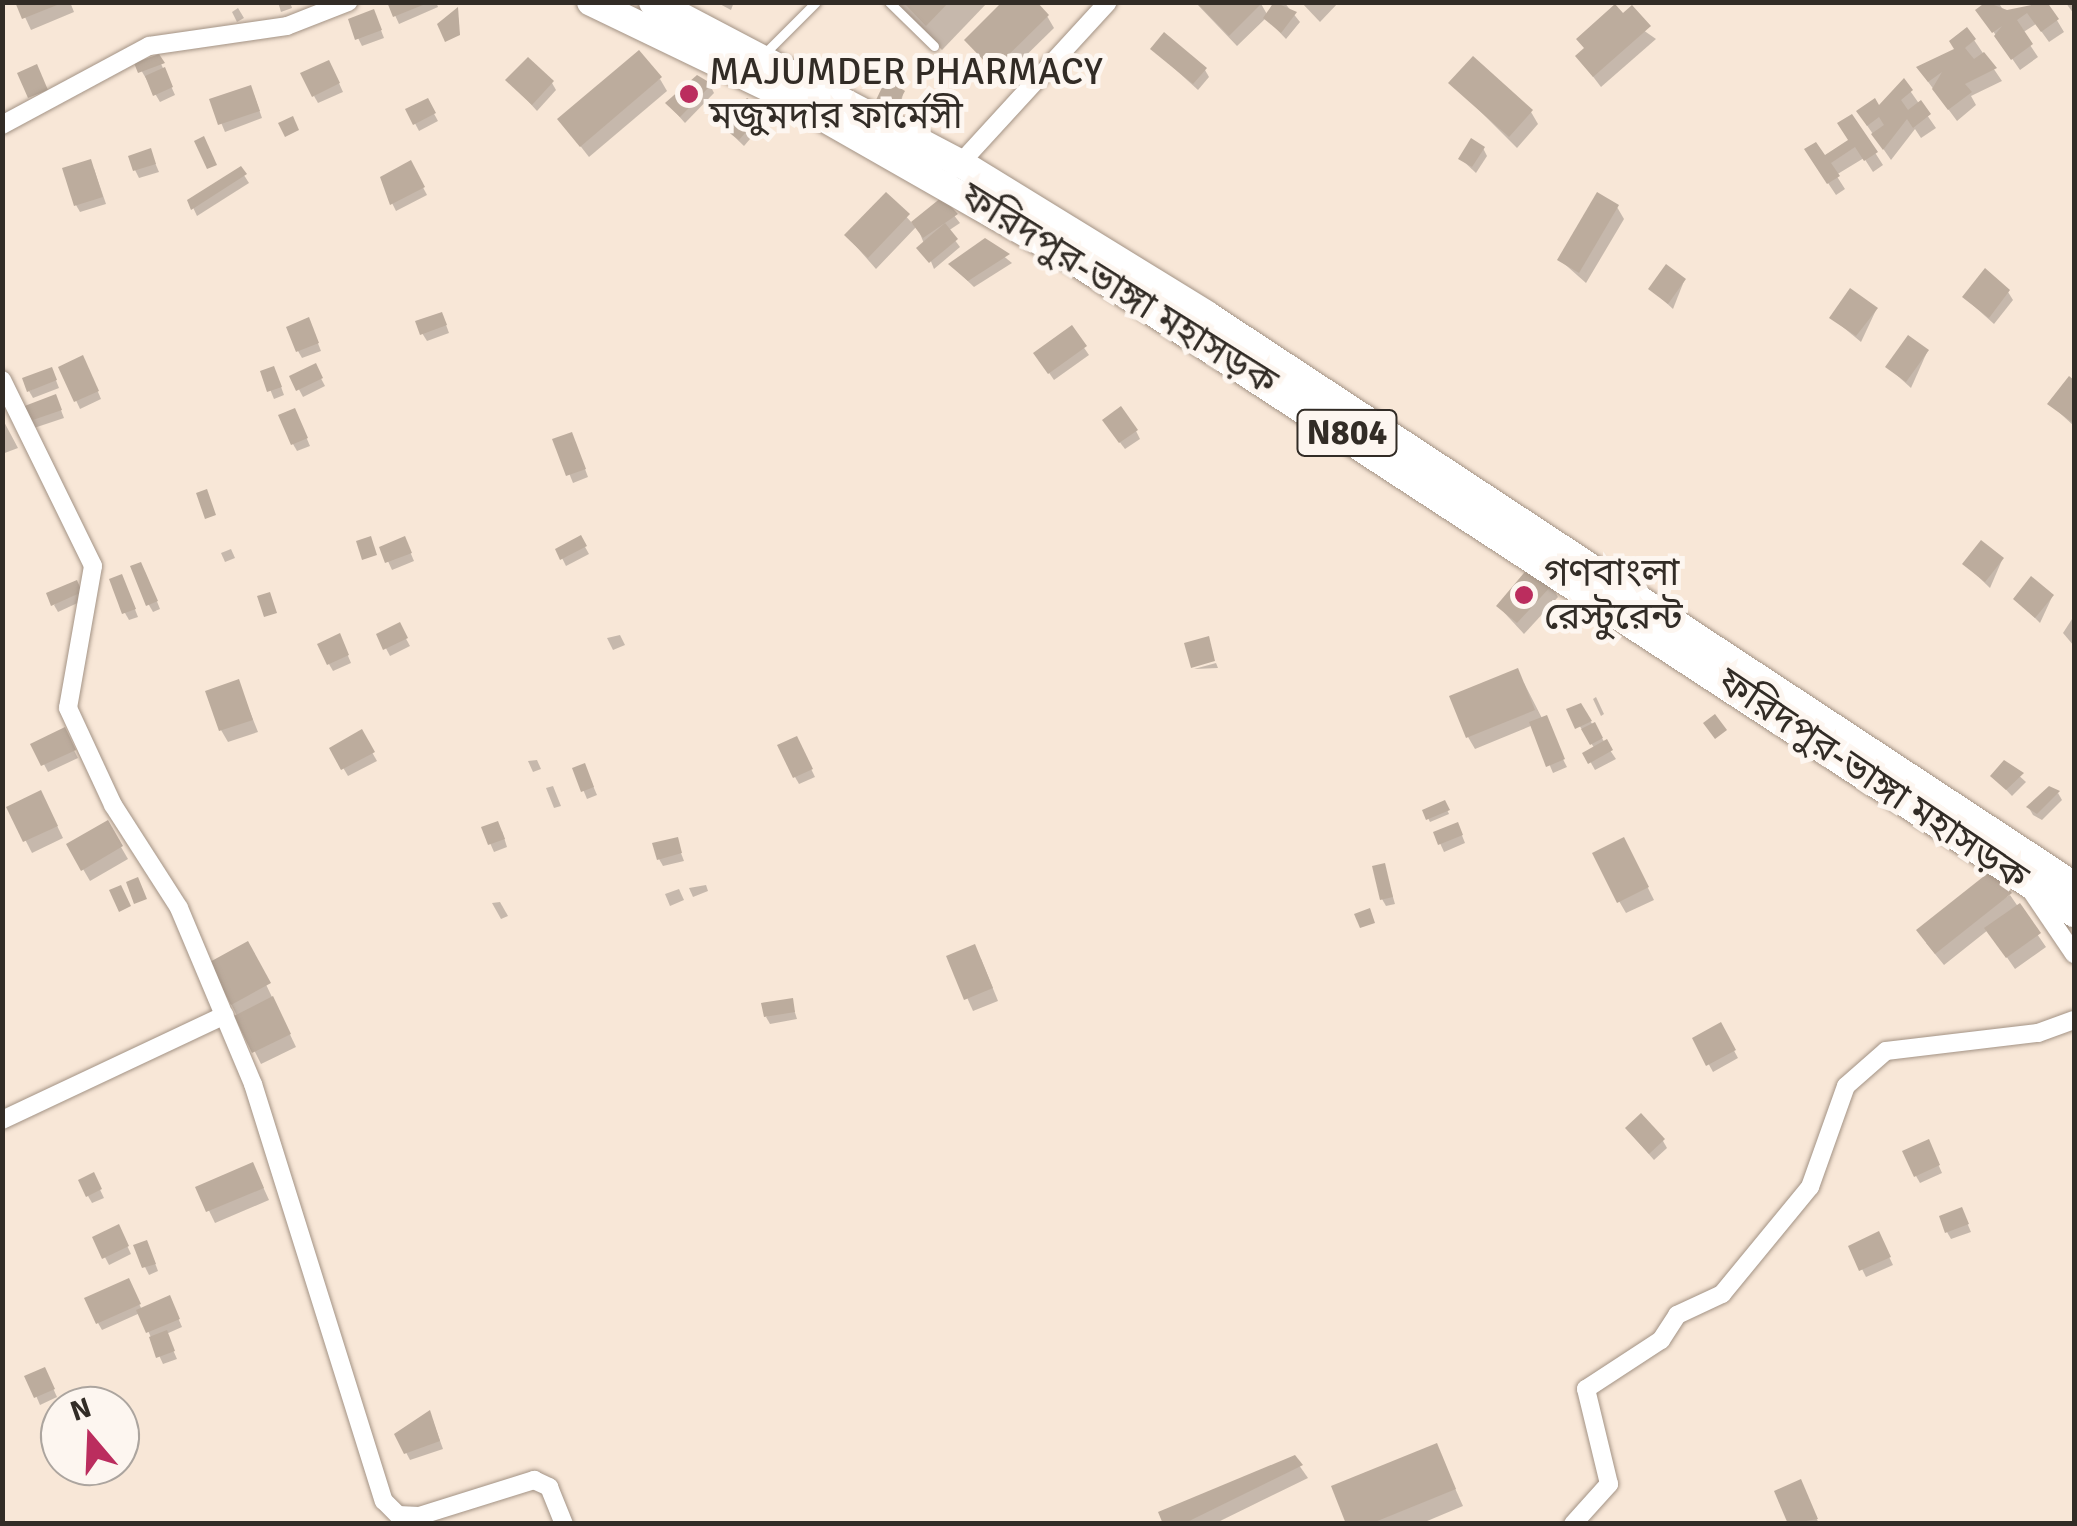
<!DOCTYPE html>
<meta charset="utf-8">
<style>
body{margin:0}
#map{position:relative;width:2077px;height:1526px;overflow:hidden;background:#f8e7d7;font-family:Signika,"Noto Sans Bengali",sans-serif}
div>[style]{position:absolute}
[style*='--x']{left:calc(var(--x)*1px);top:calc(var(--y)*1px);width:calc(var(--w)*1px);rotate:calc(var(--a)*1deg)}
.shadow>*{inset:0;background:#0003}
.building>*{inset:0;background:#bcac9d}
.roads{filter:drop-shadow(0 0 2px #a39385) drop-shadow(0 0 2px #a39385)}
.service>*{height:9px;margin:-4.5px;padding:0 4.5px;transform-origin:4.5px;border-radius:4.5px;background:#fff}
.minor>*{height:18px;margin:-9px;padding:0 9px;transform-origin:9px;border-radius:9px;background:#fff}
.trunk>*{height:28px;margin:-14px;padding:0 14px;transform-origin:14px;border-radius:14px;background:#fff}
.dots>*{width:28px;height:28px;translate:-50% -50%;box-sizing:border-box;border:5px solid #fdf6f0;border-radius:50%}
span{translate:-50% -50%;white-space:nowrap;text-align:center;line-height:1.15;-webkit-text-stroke:10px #fdf6f0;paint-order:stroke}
.shield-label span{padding:2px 8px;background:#fdf6f0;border:2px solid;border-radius:8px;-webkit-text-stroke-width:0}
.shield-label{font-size:35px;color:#322c26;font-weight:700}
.poi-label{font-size:38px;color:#322c26}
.left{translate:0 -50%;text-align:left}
.street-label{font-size:38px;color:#322c26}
.frame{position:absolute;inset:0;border:5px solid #322c26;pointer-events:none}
.north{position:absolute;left:40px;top:1386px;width:100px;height:100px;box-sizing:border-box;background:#fdf6f0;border:2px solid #aca59f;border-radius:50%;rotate:341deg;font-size:28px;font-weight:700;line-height:40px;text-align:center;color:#322c26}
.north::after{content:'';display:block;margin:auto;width:35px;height:45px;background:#bb2d5e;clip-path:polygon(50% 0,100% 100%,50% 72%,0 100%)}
</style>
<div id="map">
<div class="shadow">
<div style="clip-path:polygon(18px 2px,70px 2px,74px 12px,31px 30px)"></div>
<div style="clip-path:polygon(278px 2px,290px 2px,292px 8px,281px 12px)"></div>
<div style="clip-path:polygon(389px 2px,436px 2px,438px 7px,399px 24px)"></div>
<div style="clip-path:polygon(716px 2px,734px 2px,731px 10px)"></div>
<div style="clip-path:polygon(895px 2px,988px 2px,942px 50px)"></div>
<div style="clip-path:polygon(1195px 2px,1260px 2px,1268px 16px,1284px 2px,1300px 22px,1286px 39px,1266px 18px,1237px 46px)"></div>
<div style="clip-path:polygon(1301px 2px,1339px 2px,1320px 22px)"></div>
<div style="clip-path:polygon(1998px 2px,2006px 14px,2046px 2px,2064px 32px,2049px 42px,2036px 24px,2022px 33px,2038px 57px,2020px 70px,1979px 11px)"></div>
<div style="clip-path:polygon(2066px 2px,2074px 2px,2074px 14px,2068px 6px)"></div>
<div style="clip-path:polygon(238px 8px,244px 18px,237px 22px,232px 12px)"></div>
<div style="clip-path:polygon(1047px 16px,1054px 28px,1001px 80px,967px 40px)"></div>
<div style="clip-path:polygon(1623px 16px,1656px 39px,1601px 87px,1578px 57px)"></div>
<div style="clip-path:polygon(377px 20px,384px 38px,362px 46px,358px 38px)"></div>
<div style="clip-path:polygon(1974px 40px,2002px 81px,1971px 96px,1976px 105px,1957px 121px,1926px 79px)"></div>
<div style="clip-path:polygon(1153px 49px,1205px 70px,1209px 77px,1198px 90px)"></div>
<div style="clip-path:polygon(158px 57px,175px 95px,160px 102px,138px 65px)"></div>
<div style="clip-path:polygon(333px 70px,343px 92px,318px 103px,314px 96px)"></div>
<div style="clip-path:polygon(660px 79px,667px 91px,589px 157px,560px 120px)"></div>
<div style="clip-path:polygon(509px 80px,552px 83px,556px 90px,537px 111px)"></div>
<div style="clip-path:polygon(1904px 82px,1936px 128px,1921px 138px,1915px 129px,1891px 160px,1866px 124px)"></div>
<div style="clip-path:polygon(1452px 83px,1531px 112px,1538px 124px,1517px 148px)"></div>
<div style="clip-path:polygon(710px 85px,714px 93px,685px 123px,668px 104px)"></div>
<div style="clip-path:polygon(903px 93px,899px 116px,878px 100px)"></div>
<div style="clip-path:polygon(254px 95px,262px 118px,225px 132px,212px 101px)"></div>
<div style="clip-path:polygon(427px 101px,438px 121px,419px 131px,408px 110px)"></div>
<div style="clip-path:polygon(764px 111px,768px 118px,744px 146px,722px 125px)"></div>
<div style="clip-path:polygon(1852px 117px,1883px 165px,1873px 172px,1864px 158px,1836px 175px,1845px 189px,1836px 195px,1814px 162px,1851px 141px)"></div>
<div style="clip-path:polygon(1483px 148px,1487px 156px,1476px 173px,1461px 159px)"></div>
<div style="clip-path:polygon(150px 151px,159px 172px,139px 178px,135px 170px)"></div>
<div style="clip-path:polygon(410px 163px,427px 195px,396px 211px,392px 203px)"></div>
<div style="clip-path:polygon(94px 169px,106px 204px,80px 212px,76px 205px)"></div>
<div style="clip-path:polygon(240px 169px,249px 183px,197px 216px,190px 201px)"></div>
<div style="clip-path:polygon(886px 195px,913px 224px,942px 200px,960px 223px,948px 231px,960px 247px,934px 269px,917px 226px,876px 269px,847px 236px)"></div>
<div style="clip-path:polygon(1617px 207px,1624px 219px,1586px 283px,1560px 260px)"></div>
<div style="clip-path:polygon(985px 241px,1012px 263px,974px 287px,951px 265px)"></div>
<div style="clip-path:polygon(1684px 281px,1673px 309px,1651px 289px)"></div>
<div style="clip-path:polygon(2008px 292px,2013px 300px,1994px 324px,1965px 298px)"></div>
<div style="clip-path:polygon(1876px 310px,1861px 342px,1832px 318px)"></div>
<div style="clip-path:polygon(445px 322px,449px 333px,427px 341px,422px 333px)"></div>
<div style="clip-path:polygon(312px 328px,321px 351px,302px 358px,298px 351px)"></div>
<div style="clip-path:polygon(1071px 329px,1089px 355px,1054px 380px,1041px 361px)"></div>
<div style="clip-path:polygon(1927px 352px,1911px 388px,1888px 367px)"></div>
<div style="clip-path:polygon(87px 366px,101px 399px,80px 409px,61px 368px)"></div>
<div style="clip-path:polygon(315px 367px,325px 386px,303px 397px,293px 378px)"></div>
<div style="clip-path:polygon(263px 372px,277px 376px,284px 395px,274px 399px)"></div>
<div style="clip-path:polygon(55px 378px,59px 388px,33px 398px,29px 391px)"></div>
<div style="clip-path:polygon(2069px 379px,2074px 383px,2074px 426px,2050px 404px)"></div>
<div style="clip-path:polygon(59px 405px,64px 418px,34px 428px,30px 421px)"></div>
<div style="clip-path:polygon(2px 418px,18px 448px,2px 454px)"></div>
<div style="clip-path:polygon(298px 418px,310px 446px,297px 451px,293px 444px)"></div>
<div style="clip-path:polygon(1109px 428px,1136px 431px,1140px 439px,1125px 449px)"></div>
<div style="clip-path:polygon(556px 440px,575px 442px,588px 477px,573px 483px)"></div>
<div style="clip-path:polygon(580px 538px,589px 554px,566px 566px,558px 550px)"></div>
<div style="clip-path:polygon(408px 547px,414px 561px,392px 570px,382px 548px)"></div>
<div style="clip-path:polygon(231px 549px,235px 558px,225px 562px,221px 553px)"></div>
<div style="clip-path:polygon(2002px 560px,1990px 588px,1965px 564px)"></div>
<div style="clip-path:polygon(145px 572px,160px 609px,153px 612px,149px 605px)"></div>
<div style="clip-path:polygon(76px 583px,84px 600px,58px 612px,54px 605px)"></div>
<div style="clip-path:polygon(125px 584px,138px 617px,129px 620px,125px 613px)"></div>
<div style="clip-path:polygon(1551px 585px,1558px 597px,1524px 634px,1499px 607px)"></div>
<div style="clip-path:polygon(2052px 597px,2040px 623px,2016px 599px)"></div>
<div style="clip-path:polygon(2074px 616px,2074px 646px,2063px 633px)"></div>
<div style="clip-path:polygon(399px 626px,410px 646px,390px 656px,379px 635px)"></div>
<div style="clip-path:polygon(620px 635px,625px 645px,613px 650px,607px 638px)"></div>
<div style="clip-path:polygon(343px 644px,351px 663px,333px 671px,329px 664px)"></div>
<div style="clip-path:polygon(1216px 663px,1218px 668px,1194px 669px)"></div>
<div style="clip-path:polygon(238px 682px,258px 732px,228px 742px,221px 730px)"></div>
<div style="clip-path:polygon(1524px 683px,1567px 767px,1553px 773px,1533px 725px,1475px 749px,1468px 737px)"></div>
<div style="clip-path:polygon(1596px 697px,1604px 714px,1601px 716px,1593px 699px)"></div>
<div style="clip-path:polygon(1580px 706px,1616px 759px,1595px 770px,1586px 754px,1595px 749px,1569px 710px)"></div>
<div style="clip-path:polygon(64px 731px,78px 758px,48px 772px,34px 745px)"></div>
<div style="clip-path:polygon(361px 733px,377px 761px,348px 776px,332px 749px)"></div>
<div style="clip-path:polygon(800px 746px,815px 777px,799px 784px,795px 777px)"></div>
<div style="clip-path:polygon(537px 760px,541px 769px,533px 772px,528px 761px)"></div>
<div style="clip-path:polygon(2005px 763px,2026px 782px,2012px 796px,1993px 776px)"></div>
<div style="clip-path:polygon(575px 770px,588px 774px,597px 795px,587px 799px)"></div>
<div style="clip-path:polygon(553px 786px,561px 806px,554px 808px,546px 788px)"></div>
<div style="clip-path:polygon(2058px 793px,2062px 800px,2042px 820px,2033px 815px,2029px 808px)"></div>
<div style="clip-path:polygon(1444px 803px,1449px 814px,1430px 822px,1425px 812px)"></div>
<div style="clip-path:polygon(47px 805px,63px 838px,32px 853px,9px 808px)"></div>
<div style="clip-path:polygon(107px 823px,128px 859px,90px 881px,69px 845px)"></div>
<div style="clip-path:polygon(484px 829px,502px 831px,507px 847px,494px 852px)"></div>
<div style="clip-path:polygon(1461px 833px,1465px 843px,1444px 852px,1436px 834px)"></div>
<div style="clip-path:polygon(676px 840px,684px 861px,663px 866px,659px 859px)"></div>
<div style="clip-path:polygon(1630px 852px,1654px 900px,1626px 913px,1619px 901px)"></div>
<div style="clip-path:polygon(1384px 866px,1395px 904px,1386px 906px,1382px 899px)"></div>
<div style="clip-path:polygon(706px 885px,708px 891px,693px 897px,689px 888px)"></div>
<div style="clip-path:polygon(679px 889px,684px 900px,670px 906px,665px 894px)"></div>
<div style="clip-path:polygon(2010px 895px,2046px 947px,2015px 969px,1988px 930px,1944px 965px,1926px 943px)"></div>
<div style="clip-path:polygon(500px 902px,508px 916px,501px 919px,492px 903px)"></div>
<div style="clip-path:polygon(247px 945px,296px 1047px,261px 1064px,211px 964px)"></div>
<div style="clip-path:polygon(949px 957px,981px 959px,998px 1001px,973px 1011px)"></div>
<div style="clip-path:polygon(791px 1000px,797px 1019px,770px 1024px,766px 1017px)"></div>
<div style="clip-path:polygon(1720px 1025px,1738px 1058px,1713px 1072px,1695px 1039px)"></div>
<div style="clip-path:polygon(1632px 1135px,1663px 1141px,1667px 1148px,1654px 1160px)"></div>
<div style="clip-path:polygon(1932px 1150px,1942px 1173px,1920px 1183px,1916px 1176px)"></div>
<div style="clip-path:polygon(93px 1175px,104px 1198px,92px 1203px,88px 1196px)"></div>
<div style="clip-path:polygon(259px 1178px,269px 1200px,215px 1223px,198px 1188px)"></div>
<div style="clip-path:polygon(1965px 1218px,1971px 1232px,1951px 1239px,1947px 1232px)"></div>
<div style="clip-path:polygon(122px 1235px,131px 1254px,109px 1265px,95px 1238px)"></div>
<div style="clip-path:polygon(1882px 1242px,1893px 1265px,1866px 1277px,1851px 1247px)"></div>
<div style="clip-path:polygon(150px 1250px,158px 1271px,149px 1275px,145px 1267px)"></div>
<div style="clip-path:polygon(132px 1289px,142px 1310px,173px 1306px,182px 1327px,166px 1334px,177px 1359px,163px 1364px,140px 1313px,102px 1330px,98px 1323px)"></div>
<div style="clip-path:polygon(28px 1377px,48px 1377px,57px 1397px,40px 1405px)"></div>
<div style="clip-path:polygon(433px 1421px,443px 1449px,410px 1460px,397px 1435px)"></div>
<div style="clip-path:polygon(1436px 1446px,1463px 1506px,1420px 1524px,1349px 1524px)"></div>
<div style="clip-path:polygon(1294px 1458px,1308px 1478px,1214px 1524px,1165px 1524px)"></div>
<div style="clip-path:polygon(1804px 1490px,1819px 1524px,1791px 1524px)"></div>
</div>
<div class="building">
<div style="clip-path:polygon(15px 2px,62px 2px,62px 3px,22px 19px)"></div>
<div style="clip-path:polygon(387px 2px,428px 2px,428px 3px,393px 17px)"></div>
<div style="clip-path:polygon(903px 2px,949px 2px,926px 26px)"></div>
<div style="clip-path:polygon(1002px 2px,1037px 2px,1049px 15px,993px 70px,964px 40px)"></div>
<div style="clip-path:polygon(1196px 2px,1263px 2px,1229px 36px)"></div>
<div style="clip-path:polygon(1274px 2px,1297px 12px,1281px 33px,1263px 18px)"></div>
<div style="clip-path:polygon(1986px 2px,2007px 10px,2047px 2px,2059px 19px,2041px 32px,2027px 13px,2017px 20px,2033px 44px,2011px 60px,1994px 36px,2002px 26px,1992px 33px,1975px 10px)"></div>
<div style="clip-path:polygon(1615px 4px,1623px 13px,1632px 5px,1651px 26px,1593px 77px,1575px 56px,1584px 48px,1576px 39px)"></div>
<div style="clip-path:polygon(458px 7px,460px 35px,445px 42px,437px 24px)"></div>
<div style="clip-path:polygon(374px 9px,382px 30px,355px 40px,348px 19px)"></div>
<div style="clip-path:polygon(1967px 27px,1976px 39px,1965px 48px,1974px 59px,1984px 52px,1997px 68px,1965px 84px,1972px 92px,1948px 110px,1932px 89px,1942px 72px,1928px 82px,1916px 67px,1954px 49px,1949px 41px)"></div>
<div style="clip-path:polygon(1164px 32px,1207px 68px,1193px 84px,1150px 49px)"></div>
<div style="clip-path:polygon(639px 50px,662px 77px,580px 147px,557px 119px)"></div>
<div style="clip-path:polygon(159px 54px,165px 63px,138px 73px,134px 63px)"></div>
<div style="clip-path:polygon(1473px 56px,1533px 110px,1509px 137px,1448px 83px)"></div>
<div style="clip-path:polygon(528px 57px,554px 81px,532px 105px,505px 80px)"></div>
<div style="clip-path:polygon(329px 60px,340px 83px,312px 97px,300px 73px)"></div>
<div style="clip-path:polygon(37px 64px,48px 90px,28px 98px,17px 73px)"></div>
<div style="clip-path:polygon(165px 67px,173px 87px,153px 96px,145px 76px)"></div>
<div style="clip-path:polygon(697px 75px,712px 84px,680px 117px,665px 103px)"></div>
<div style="clip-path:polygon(1904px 78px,1913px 90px,1901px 100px,1908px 110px,1921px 100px,1931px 114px,1913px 128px,1907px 119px,1883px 150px,1871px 134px,1884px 125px,1879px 117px,1867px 126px,1856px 111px,1875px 98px,1879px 105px)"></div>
<div style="clip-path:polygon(886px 79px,905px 91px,894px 111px,876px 100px)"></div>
<div style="clip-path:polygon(251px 85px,260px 111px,218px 125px,209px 99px)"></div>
<div style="clip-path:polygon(428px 98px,436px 113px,413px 125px,405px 109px)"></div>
<div style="clip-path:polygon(747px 98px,766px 109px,739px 140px,719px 125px)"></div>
<div style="clip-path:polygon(1852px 114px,1878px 152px,1864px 161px,1855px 147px,1831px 163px,1840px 176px,1827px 184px,1804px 149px,1816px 142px,1825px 155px,1848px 140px,1837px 123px)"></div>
<div style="clip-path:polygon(293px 116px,299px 130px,285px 137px,278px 123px)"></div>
<div style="clip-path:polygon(204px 136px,217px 165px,207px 169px,194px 141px)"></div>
<div style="clip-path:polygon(1471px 138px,1485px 147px,1472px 167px,1458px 159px)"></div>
<div style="clip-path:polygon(151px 148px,156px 164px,133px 171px,128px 156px)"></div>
<div style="clip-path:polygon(91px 159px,103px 197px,74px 206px,62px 168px)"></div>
<div style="clip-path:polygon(411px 160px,425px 187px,390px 205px,380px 177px)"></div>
<div style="clip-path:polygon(241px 166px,247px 174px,191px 210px,187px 200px)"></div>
<div style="clip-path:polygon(886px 192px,910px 214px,868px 258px,844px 235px)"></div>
<div style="clip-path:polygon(1597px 192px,1619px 205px,1579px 273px,1557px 260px)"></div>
<div style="clip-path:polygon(942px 197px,958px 214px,923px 238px,911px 222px)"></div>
<div style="clip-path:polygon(945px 223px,958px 239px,929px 263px,916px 248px)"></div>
<div style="clip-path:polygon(985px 238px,1010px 254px,968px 281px,948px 264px)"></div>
<div style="clip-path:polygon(1666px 264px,1686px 279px,1668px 304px,1648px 289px)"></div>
<div style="clip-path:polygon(1985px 268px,2010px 290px,1989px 318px,1962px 297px)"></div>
<div style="clip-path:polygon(1850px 288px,1878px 308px,1856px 336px,1829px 318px)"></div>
<div style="clip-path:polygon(442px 312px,447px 325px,420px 335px,415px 321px)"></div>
<div style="clip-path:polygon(309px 317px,319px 343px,296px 352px,286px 327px)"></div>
<div style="clip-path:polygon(1072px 325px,1087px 346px,1048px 374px,1033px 353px)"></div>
<div style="clip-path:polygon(1908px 335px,1929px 350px,1906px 382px,1885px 367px)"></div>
<div style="clip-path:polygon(83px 355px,99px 391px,74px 402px,58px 367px)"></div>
<div style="clip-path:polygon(316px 363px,323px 378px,296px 391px,289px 376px)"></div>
<div style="clip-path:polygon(274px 366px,282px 387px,267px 392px,260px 371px)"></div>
<div style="clip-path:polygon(52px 367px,57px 380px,27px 392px,22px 378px)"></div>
<div style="clip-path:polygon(2069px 376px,2074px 380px,2072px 422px,2047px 404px)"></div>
<div style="clip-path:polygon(56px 394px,62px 410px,27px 422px,22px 407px)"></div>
<div style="clip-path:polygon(1121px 406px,1138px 430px,1119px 443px,1102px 420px)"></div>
<div style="clip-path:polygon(295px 408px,308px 438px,291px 445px,278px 415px)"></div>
<div style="clip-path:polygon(572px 432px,586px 469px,566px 476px,552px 439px)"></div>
<div style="clip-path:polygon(207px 489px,216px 515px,205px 519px,196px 493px)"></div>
<div style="clip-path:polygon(581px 535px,587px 546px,560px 560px,555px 549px)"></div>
<div style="clip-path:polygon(371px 536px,377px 555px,362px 560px,356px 541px)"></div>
<div style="clip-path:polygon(405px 536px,412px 553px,385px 563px,379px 547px)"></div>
<div style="clip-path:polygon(1981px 540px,2004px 558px,1985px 582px,1962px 564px)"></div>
<div style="clip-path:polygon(141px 562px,158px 601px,146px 606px,130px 566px)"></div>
<div style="clip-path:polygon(1529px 567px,1553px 584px,1517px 623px,1496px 606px)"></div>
<div style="clip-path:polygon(122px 574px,136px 609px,122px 614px,109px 579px)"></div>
<div style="clip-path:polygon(2031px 576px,2054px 595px,2035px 618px,2013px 599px)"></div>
<div style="clip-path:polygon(77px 580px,82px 592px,51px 606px,46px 593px)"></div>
<div style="clip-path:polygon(270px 592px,277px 613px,264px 617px,257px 596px)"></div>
<div style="clip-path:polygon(400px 622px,408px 638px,383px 650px,376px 634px)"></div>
<div style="clip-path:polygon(340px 633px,349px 655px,327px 665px,317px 644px)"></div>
<div style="clip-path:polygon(1209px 636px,1215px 661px,1191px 668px,1184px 643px)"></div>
<div style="clip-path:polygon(1518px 668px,1535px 710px,1466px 738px,1449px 696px)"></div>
<div style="clip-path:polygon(239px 679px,253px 720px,219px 731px,205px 691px)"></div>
<div style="clip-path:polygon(1581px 703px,1592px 721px,1575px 729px,1566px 709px)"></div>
<div style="clip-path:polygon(1715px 714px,1727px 730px,1715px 739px,1703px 723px)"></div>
<div style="clip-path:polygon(1547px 715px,1565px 759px,1546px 767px,1529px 722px)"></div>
<div style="clip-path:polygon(1595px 722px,1603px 738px,1590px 745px,1581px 729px)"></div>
<div style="clip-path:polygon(65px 727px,76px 750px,41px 766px,30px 744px)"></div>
<div style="clip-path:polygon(362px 729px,375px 752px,341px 770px,329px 748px)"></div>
<div style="clip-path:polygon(797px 736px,813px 769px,793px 778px,777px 745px)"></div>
<div style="clip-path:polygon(1607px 739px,1613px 750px,1588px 764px,1582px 753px)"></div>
<div style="clip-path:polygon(2004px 760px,2024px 773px,2006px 790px,1990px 776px)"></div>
<div style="clip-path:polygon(585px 763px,594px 787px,581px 792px,572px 768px)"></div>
<div style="clip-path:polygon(2049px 786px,2060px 791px,2037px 814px,2026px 807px)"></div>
<div style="clip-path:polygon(41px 790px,58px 826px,23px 842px,6px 807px)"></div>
<div style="clip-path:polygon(1445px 800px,1450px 810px,1426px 820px,1422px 810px)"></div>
<div style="clip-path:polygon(108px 820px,123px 846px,81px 871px,66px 844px)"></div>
<div style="clip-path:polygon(498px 821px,505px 839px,488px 845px,481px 827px)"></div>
<div style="clip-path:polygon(1458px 822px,1463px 835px,1438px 845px,1433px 832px)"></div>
<div style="clip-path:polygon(678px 837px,682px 853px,657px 860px,652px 843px)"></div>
<div style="clip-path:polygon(1624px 837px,1649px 887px,1617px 903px,1592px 853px)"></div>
<div style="clip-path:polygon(1385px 863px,1393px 897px,1380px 900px,1372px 866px)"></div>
<div style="clip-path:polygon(1993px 869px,2012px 893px,1935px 954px,1916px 930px)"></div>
<div style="clip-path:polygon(138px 877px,147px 899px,134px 904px,126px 882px)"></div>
<div style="clip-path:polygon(121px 885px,131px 906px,119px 912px,109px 890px)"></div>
<div style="clip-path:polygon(2020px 903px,2041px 933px,2006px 958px,1984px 928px)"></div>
<div style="clip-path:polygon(1370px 908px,1375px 923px,1360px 928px,1354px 914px)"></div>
<div style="clip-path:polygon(248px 941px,271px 983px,231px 1005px,208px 963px)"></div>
<div style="clip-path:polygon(975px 944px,993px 988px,964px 1000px,946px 956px)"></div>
<div style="clip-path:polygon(273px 996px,291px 1034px,252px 1053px,234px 1016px)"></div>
<div style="clip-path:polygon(793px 998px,795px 1012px,764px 1017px,761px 1003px)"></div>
<div style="clip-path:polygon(1721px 1022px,1736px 1050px,1706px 1066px,1692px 1038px)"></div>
<div style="clip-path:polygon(1641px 1113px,1665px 1139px,1649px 1154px,1625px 1128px)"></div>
<div style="clip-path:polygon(1929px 1139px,1940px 1165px,1914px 1177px,1902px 1151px)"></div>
<div style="clip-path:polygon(253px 1162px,264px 1188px,206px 1212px,195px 1187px)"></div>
<div style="clip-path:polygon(94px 1172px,102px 1189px,86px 1197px,78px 1180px)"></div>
<div style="clip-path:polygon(1962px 1207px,1969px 1224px,1945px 1233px,1939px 1216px)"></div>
<div style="clip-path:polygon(119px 1224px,129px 1246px,102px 1259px,92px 1237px)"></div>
<div style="clip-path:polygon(1879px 1231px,1891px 1257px,1859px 1271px,1848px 1246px)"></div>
<div style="clip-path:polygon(147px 1240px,156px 1264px,142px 1268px,133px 1245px)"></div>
<div style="clip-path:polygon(129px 1278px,141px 1304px,96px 1324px,84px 1298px)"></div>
<div style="clip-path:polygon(170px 1295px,180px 1319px,146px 1333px,136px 1310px)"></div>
<div style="clip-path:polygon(167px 1330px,175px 1351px,156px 1358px,149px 1337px)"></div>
<div style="clip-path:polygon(45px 1367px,55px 1389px,34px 1398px,24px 1376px)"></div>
<div style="clip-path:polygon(430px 1410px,440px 1441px,404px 1454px,394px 1434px)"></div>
<div style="clip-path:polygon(1437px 1443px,1456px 1489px,1370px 1524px,1346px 1524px,1331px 1486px)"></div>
<div style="clip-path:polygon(1295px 1455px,1303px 1465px,1183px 1524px,1163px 1524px,1158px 1512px)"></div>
<div style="clip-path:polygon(1801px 1479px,1818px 1519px,1788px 1524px,1774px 1491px)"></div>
</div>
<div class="roads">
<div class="service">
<div style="--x:889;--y:2;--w:63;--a:44.4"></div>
<div style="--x:762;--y:56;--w:76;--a:-45"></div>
</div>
<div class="minor">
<div style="--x:2;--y:125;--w:167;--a:-28.3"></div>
<div style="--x:149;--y:46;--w:139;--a:-8.2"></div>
<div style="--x:287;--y:26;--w:66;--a:-21.5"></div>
<div style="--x:955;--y:169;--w:226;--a:-47.5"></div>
<div style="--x:2;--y:380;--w:207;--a:63.9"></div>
<div style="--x:93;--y:566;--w:144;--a:100"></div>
<div style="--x:68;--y:708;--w:107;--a:65.1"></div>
<div style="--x:113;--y:805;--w:122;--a:57.3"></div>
<div style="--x:179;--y:908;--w:191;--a:67.2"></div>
<div style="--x:253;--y:1084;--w:437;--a:72.6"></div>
<div style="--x:384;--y:1501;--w:20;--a:45"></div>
<div style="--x:398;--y:1515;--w:21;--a:3"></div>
<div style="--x:419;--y:1516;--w:121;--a:-17.4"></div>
<div style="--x:534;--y:1480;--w:17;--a:25"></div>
<div style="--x:549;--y:1487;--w:40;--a:68"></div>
<div style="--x:2032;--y:892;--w:75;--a:55.9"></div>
<div style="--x:2;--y:1120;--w:246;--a:-25.2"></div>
<div style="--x:1573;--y:1524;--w:54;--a:-48"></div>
<div style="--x:1609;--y:1484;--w:98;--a:-103.6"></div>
<div style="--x:1586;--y:1389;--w:90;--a:-33.2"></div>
<div style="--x:1661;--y:1340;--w:30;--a:-57"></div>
<div style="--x:1677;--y:1315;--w:50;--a:-25"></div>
<div style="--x:1722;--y:1294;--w:139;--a:-50.6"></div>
<div style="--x:1810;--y:1187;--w:107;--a:-70.4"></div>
<div style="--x:1846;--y:1086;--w:53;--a:-41.2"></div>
<div style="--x:1886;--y:1051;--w:153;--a:-6.8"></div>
<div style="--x:2038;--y:1033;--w:38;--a:-20"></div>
</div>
<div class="trunk">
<div style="--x:591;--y:2;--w:216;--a:25.7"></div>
<div style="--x:786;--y:96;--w:329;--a:29.7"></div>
<div style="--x:1072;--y:259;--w:1197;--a:33.13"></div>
<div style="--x:653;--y:2;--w:347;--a:27.7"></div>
<div style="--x:960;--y:163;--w:288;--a:31.6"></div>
<div style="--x:1205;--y:314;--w:1040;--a:33.35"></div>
</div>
</div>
<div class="dots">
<div style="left:689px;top:94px;background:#bb2d5e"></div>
<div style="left:1524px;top:595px;background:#bb2d5e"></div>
</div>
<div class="shield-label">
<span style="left:1347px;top:433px">N804</span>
</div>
<div class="poi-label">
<span class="left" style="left:709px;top:94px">MAJUMDER PHARMACY<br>মজুমদার ফার্মেসী</span>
<span class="left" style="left:1544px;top:595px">গণবাংলা<br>রেস্টুরেন্ট</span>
</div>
<div class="street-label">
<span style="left:1119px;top:289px;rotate:32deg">ফরিদপুর-ভাঙ্গা মহাসড়ক</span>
<span style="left:1873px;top:779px;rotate:34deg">ফরিদপুর-ভাঙ্গা মহাসড়ক</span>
</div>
<div class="frame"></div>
<div class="north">N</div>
</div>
